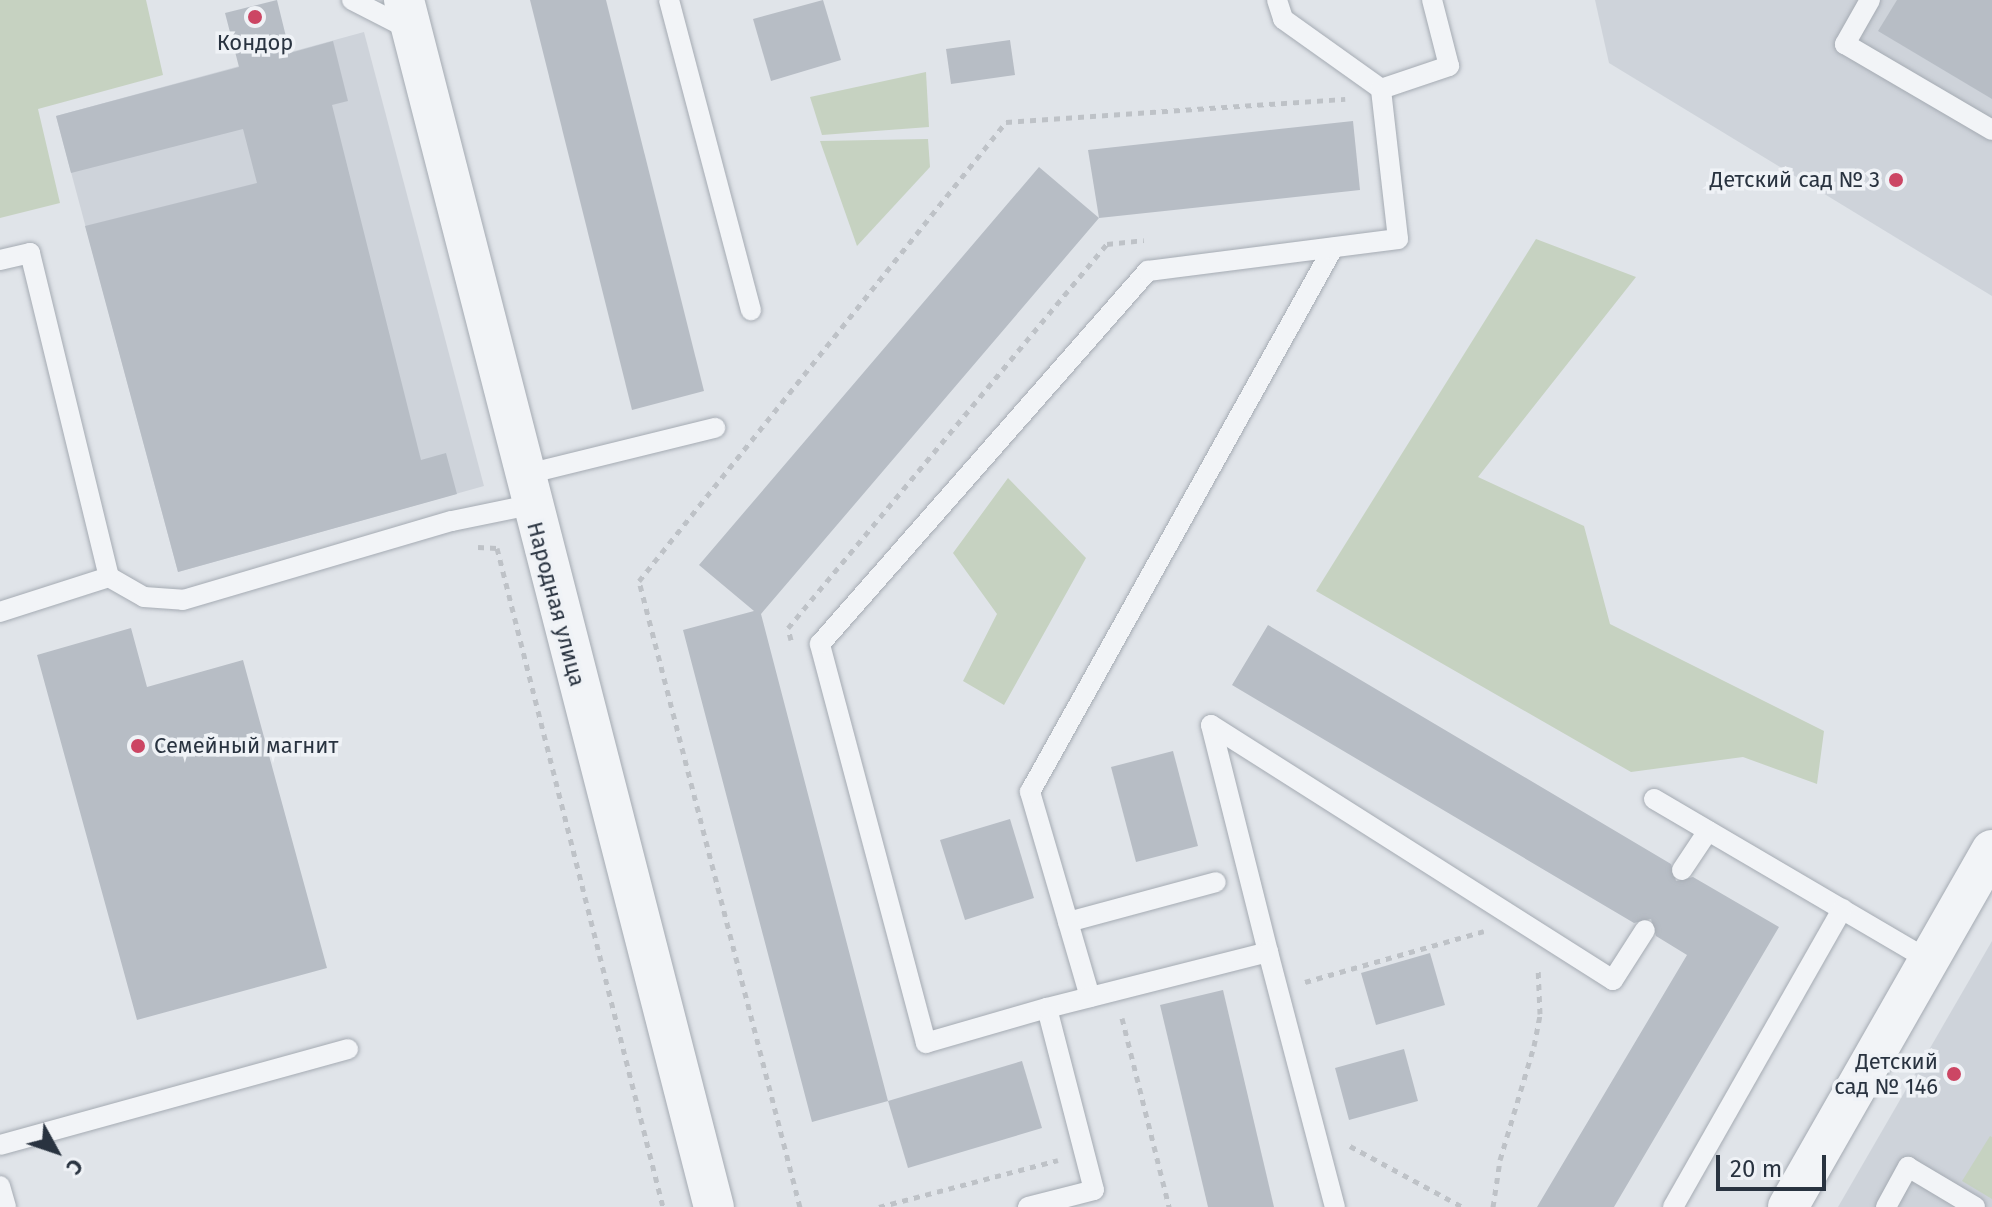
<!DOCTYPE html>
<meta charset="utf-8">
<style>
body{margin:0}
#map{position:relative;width:1992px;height:1207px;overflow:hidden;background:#e0e4e9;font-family:"Fira Sans",sans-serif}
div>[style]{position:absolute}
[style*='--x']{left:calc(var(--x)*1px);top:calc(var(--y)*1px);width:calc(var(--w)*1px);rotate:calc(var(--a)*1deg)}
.built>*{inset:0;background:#ced3da}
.green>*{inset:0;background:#c6d2c1}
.building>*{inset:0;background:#b7bdc5}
.path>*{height:5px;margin-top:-2.5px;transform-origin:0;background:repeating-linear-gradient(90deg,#bec2c7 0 6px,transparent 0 12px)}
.roads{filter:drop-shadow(0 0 2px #a5abb3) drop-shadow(0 0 2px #a5abb3)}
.service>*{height:20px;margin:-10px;padding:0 10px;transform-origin:10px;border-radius:10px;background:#f2f4f7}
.minor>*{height:40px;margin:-20px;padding:0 20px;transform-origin:20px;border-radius:20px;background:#f2f4f7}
.dots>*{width:22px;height:22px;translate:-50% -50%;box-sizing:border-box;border:4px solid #eff2f6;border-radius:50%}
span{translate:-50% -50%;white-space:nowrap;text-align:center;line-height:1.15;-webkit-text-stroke:7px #eff2f6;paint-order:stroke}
.poi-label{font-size:22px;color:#293340}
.right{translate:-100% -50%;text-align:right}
.left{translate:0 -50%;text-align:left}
.street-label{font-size:22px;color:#293340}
.north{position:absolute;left:16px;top:1111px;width:80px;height:80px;-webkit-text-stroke:6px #eff2f6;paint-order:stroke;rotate:130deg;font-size:22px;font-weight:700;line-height:32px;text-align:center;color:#293340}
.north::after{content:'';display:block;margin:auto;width:28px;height:36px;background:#293340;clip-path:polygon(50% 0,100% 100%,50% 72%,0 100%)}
.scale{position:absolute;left:1716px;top:1155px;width:110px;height:36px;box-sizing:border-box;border:4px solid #293340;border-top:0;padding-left:10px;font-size:24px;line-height:28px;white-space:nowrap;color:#293340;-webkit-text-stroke:6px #eff2f6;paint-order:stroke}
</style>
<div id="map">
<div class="built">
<div style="clip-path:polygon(1595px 0,1992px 0,1992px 296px,1609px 63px)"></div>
<div style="clip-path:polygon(364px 32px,484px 486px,178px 572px,56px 116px)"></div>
<div style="clip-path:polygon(1992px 941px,1992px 1207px,1838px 1207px)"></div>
</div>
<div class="green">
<div style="clip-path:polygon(0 0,146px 0,163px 75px,38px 109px,60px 203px,0 218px)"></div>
<div style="clip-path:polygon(926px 72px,929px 127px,822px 135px,810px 97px)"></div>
<div style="clip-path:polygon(928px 139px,930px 167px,857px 246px,820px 141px)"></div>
<div style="clip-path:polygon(1536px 239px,1636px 277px,1478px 477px,1584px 526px,1610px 624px,1824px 731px,1817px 784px,1743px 757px,1631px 772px,1316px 591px)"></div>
<div style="clip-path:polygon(1008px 478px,1086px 558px,1004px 705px,963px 681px,997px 614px,953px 553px)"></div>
<div style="clip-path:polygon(1990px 1136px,1992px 1137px,1992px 1199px,1962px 1181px)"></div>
</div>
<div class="building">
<div style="clip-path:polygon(277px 0,290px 53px,333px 41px,348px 101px,332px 105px,421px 460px,446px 453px,457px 494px,178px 572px,85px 226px,257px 183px,243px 129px,71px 173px,56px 116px,239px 67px,225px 13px)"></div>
<div style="clip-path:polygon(530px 0,606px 0,704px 391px,632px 410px)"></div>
<div style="clip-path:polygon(823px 0,841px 60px,771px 81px,753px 19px)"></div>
<div style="clip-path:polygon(1897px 0,1992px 0,1992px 99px,1878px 31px)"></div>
<div style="clip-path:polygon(1010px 40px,1015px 75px,951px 84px,946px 49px)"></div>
<div style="clip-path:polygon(1353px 121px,1360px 190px,1099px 218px,1088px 150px)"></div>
<div style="clip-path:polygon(1039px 167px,1099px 218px,761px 614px,888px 1101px,812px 1122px,683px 630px,754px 611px,699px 565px)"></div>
<div style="clip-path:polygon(1268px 625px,1671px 864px,1676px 881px,1693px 877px,1779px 927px,1614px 1207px,1537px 1207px,1687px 955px,1656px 936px,1651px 919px,1634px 923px,1232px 685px)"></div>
<div style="clip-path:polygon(131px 628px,147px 687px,243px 660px,327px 968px,137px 1020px,37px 655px)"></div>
<div style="clip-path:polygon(1173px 751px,1198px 846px,1136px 862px,1111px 767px)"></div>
<div style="clip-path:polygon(1010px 819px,1034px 898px,965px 920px,940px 840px)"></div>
<div style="clip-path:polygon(1430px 953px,1445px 1005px,1376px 1025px,1361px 973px)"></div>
<div style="clip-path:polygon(1223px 990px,1274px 1207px,1208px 1207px,1160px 1005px)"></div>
<div style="clip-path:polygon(1404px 1049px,1418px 1101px,1349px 1120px,1335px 1068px)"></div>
<div style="clip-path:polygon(1022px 1061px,1042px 1128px,908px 1168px,888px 1101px)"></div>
</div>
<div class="path">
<div style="--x:478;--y:547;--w:19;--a:3"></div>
<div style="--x:497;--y:548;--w:680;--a:75.86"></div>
<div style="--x:791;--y:640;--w:12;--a:-104"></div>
<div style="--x:788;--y:628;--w:499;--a:-50.3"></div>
<div style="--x:1107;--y:244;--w:37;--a:-6"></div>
<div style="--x:1305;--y:982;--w:186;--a:-15.9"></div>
<div style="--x:1122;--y:1018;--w:195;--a:76"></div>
<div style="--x:1350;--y:1146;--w:128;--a:28.4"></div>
<div style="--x:800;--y:1207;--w:646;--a:-104.42"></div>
<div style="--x:639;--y:581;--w:588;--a:-51.36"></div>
<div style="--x:1006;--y:122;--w:340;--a:-3.9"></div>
<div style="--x:879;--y:1207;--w:185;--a:-14.7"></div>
<div style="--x:1493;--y:1207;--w:48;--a:-81.5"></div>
<div style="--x:1500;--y:1160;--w:119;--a:-73.4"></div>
<div style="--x:1534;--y:1046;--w:33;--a:-79"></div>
<div style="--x:1540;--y:1014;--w:47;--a:-92.4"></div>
</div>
<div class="roads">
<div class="service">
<div style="--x:352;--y:0;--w:66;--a:27"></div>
<div style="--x:669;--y:0;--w:321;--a:75.2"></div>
<div style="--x:1277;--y:0;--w:20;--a:72"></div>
<div style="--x:1283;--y:19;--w:120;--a:35.5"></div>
<div style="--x:1870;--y:0;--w:51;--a:119.6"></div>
<div style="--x:1845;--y:44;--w:170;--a:30.3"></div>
<div style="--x:0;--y:260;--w:31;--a:-13"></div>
<div style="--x:30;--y:253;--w:333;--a:76.3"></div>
<div style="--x:109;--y:577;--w:114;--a:162.2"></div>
<div style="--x:523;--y:475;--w:198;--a:-13.8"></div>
<div style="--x:109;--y:577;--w:40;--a:29.7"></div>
<div style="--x:144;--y:597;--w:39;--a:4"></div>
<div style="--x:183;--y:600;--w:280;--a:-16.4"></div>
<div style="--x:452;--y:521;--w:80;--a:-11.6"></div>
<div style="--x:1654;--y:799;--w:318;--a:30.4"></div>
<div style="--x:1682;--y:870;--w:47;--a:-56.3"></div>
<div style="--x:1068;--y:922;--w:153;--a:-15.1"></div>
<div style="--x:1268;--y:952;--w:234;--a:-104.1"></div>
<div style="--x:1211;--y:725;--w:476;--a:32.4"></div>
<div style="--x:1613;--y:980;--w:59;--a:-57.4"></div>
<div style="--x:1090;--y:997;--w:214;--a:-106.3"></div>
<div style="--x:1030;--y:792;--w:623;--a:-60.88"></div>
<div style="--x:1047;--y:1008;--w:126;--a:163.9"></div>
<div style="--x:926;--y:1043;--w:413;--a:-104.9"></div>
<div style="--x:820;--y:644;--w:497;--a:-48.7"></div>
<div style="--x:1148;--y:271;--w:252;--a:-7.3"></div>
<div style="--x:1398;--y:239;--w:151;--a:-96.5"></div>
<div style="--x:1381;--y:89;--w:72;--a:-18.7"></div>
<div style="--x:1449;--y:66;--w:68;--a:-104.4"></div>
<div style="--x:0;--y:1145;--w:361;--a:-15.4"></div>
<div style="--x:0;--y:1186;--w:22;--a:74"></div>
<div style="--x:1028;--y:1207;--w:68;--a:-14.4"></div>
<div style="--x:1094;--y:1190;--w:188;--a:-104.5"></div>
<div style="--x:1047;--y:1008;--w:228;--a:-14.2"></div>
<div style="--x:1268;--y:952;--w:264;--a:75.3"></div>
<div style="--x:1673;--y:1207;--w:343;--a:-60.4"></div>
<div style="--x:1886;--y:1207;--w:46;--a:-61.2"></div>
<div style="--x:1908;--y:1167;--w:78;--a:30.8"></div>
</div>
<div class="minor">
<div style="--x:404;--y:0;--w:1246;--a:75.6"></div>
<div style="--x:1788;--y:1207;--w:411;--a:-60.3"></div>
</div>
</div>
<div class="dots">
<div style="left:255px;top:17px;background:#cc4664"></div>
<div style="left:1896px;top:180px;background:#cc4664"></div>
<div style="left:138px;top:746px;background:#cc4664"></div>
<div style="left:1954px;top:1074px;background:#cc4664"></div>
</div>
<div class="poi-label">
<span style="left:255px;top:43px">Кондор</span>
<span class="right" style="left:1880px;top:180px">Детский сад № 3</span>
<span class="left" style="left:154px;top:746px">Семейный магнит</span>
<span class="right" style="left:1938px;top:1074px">Детский<br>сад № 146</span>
</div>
<div class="street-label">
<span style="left:556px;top:604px;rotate:75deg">Народная улица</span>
</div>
<div class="north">С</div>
<div class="scale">20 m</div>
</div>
